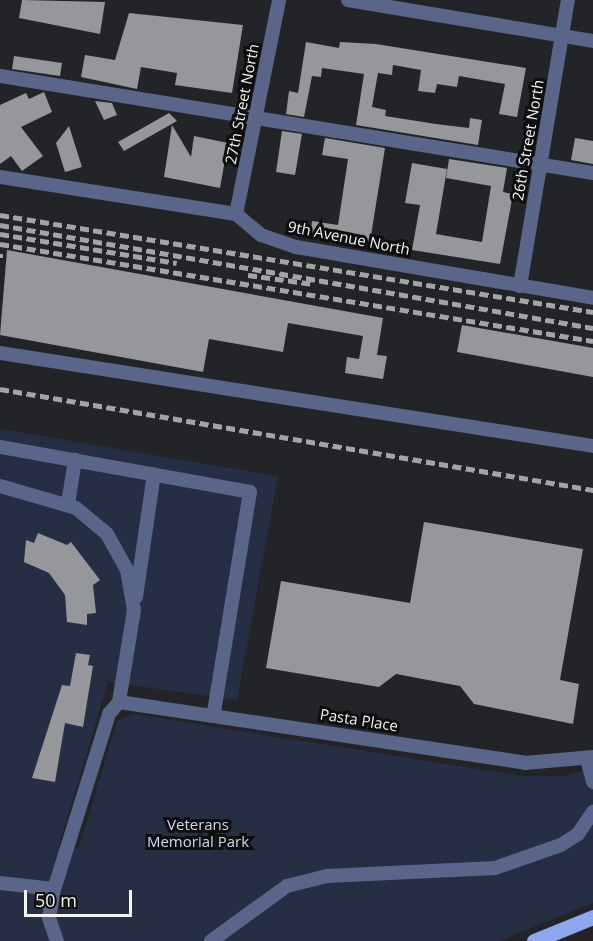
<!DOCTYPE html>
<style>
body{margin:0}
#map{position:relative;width:593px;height:941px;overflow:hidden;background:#232427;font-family:"Open Sans",sans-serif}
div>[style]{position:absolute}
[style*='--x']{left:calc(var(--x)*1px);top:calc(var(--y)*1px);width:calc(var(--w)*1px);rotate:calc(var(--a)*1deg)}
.green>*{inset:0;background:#262e44}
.building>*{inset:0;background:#95979b}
.minor>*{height:14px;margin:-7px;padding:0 7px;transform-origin:7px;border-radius:7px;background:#596689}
.major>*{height:15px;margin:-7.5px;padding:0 7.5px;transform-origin:7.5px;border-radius:7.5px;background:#8ea7ef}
.rail>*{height:4.5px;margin-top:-2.25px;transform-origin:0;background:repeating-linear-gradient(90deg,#a3a4a6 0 9px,transparent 0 13.5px)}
span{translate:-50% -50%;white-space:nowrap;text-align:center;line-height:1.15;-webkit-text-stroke:6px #0d0d0e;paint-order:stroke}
.street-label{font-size:15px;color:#f3f4f6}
.park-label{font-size:15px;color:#cfd9f4}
.scale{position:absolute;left:24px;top:890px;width:108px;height:27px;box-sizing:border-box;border:3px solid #f3f4f6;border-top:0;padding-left:8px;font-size:18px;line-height:21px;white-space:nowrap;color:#f3f4f6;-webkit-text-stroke:4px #0d0d0e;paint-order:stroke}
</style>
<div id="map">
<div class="green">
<div style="clip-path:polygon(0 429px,278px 476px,237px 700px,108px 682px,58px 848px,79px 848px,117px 721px,134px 714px,522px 776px,565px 776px,593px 768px,593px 903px,499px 941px,0 941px)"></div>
</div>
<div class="building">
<div style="clip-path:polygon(22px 0,105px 2px,100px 34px,19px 18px)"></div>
<div style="clip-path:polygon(129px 13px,243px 25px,232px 93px,175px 85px,177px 73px,141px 67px,137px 89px,81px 77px,85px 55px,115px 60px)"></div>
<div style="clip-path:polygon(306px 42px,339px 48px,340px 42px,376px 44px,526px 68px,517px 117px,499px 114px,505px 84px,459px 76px,457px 87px,437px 84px,435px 93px,418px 91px,421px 70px,393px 65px,392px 75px,378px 73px,372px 107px,386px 110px,385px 116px,436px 124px,469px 128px,470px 118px,482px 120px,478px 145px,356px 125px,364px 74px,322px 68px,321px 77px,312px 76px,304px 117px,286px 114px,289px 91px,298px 93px)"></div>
<div style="clip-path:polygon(14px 56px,62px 63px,60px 76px,12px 69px)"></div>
<div style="clip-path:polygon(44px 92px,52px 112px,21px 127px,43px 156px,22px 171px,11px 156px,0 164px,0 105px,26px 93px,29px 99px)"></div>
<div style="clip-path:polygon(95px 101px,112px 103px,117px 115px,104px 120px)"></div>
<div style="clip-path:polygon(169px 113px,177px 121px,124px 151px,118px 142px)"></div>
<div style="clip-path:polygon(172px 125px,191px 157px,194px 136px,228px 143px,220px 188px,164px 177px)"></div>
<div style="clip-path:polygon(69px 126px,82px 167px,65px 172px,56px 143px)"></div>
<div style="clip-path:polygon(282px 131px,302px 134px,295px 175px,276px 172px)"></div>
<div style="clip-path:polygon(325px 138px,385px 148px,370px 242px,311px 233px,312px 221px,338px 225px,348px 159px,322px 155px)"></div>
<div style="clip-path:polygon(575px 138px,593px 141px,593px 164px,571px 160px)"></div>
<div style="clip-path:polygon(449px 159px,507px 168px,503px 192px,513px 194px,500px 264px,412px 250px,420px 205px,405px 203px,412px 163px,447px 169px,436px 234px,482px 242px,491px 186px,446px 178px)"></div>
<div style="clip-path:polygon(7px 250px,383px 318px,377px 355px,387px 356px,383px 379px,345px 373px,347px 357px,359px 359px,363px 336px,288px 323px,283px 352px,209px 339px,203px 372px,0 335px)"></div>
<div style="clip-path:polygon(462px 325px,593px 348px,593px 377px,457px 352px)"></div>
<div style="clip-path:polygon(424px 522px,583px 549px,560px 680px,579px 684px,573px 724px,474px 704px,460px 686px,396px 674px,379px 687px,266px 668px,281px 581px,410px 603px)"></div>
<div style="clip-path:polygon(38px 533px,67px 545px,71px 542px,100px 580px,93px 585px,96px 613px,87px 614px,87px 625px,67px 622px,65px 595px,49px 573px,24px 562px,26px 540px,34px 543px)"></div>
<div style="clip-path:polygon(76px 653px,90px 655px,88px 665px,93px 666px,83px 727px,65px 723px,55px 782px,32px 778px,62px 685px,70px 686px)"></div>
</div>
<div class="minor">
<div style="--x:348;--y:0;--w:248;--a:9.5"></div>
<div style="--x:0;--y:76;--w:601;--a:9.29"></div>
<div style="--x:0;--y:177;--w:239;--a:8.9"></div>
<div style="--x:236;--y:214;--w:33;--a:40"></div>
<div style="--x:261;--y:235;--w:37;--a:19"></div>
<div style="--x:296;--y:247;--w:301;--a:9.7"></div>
<div style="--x:236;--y:214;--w:218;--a:-78.6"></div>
<div style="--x:520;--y:286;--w:290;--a:-80.5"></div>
<div style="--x:0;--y:353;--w:600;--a:8.91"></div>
<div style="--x:0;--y:447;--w:254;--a:10.2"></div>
<div style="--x:250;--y:492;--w:224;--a:99.3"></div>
<div style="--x:0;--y:486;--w:79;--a:16.1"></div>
<div style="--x:76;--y:508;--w:40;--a:40"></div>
<div style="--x:107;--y:534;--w:41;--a:60.9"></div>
<div style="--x:127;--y:570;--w:41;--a:80.1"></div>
<div style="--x:134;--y:610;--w:93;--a:99.3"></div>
<div style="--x:119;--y:702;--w:16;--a:130"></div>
<div style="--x:109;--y:714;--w:183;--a:107.4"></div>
<div style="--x:68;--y:504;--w:45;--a:-81"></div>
<div style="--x:136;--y:597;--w:124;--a:-81.7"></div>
<div style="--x:119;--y:702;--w:411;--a:8.5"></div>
<div style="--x:525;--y:763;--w:68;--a:-5"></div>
<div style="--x:587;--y:759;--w:24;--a:75"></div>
<div style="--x:0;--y:883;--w:54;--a:6.3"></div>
<div style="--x:54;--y:889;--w:29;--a:100"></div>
<div style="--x:49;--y:918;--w:24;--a:71"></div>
<div style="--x:211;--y:941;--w:94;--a:-35.9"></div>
<div style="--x:287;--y:886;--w:41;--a:-14"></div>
<div style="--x:327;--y:876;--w:168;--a:-2.7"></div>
<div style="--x:495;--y:868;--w:70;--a:-19.2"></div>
<div style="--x:561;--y:845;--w:20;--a:-33"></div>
<div style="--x:578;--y:834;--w:27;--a:-56"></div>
</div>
<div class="major">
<div style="--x:534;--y:941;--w:64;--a:-22.1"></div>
</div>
<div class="rail">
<div style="--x:0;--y:215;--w:601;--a:9.29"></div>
<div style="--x:0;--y:225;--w:602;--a:9.85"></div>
<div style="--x:0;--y:234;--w:179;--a:9.3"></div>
<div style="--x:0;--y:244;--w:601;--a:9.29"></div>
<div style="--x:0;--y:256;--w:3;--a:0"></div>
<div style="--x:248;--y:275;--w:66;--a:7.9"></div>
<div style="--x:0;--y:389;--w:602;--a:9.67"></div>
</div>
<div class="street-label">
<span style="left:242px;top:104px;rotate:-79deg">27th Street North</span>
<span style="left:528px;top:140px;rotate:-80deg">26th Street North</span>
<span style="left:349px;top:238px;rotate:11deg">9th Avenue North</span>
<span style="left:359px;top:720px;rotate:9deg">Pasta Place</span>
</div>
<div class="park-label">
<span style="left:198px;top:833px">Veterans<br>Memorial Park</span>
</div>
<div class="scale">50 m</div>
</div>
